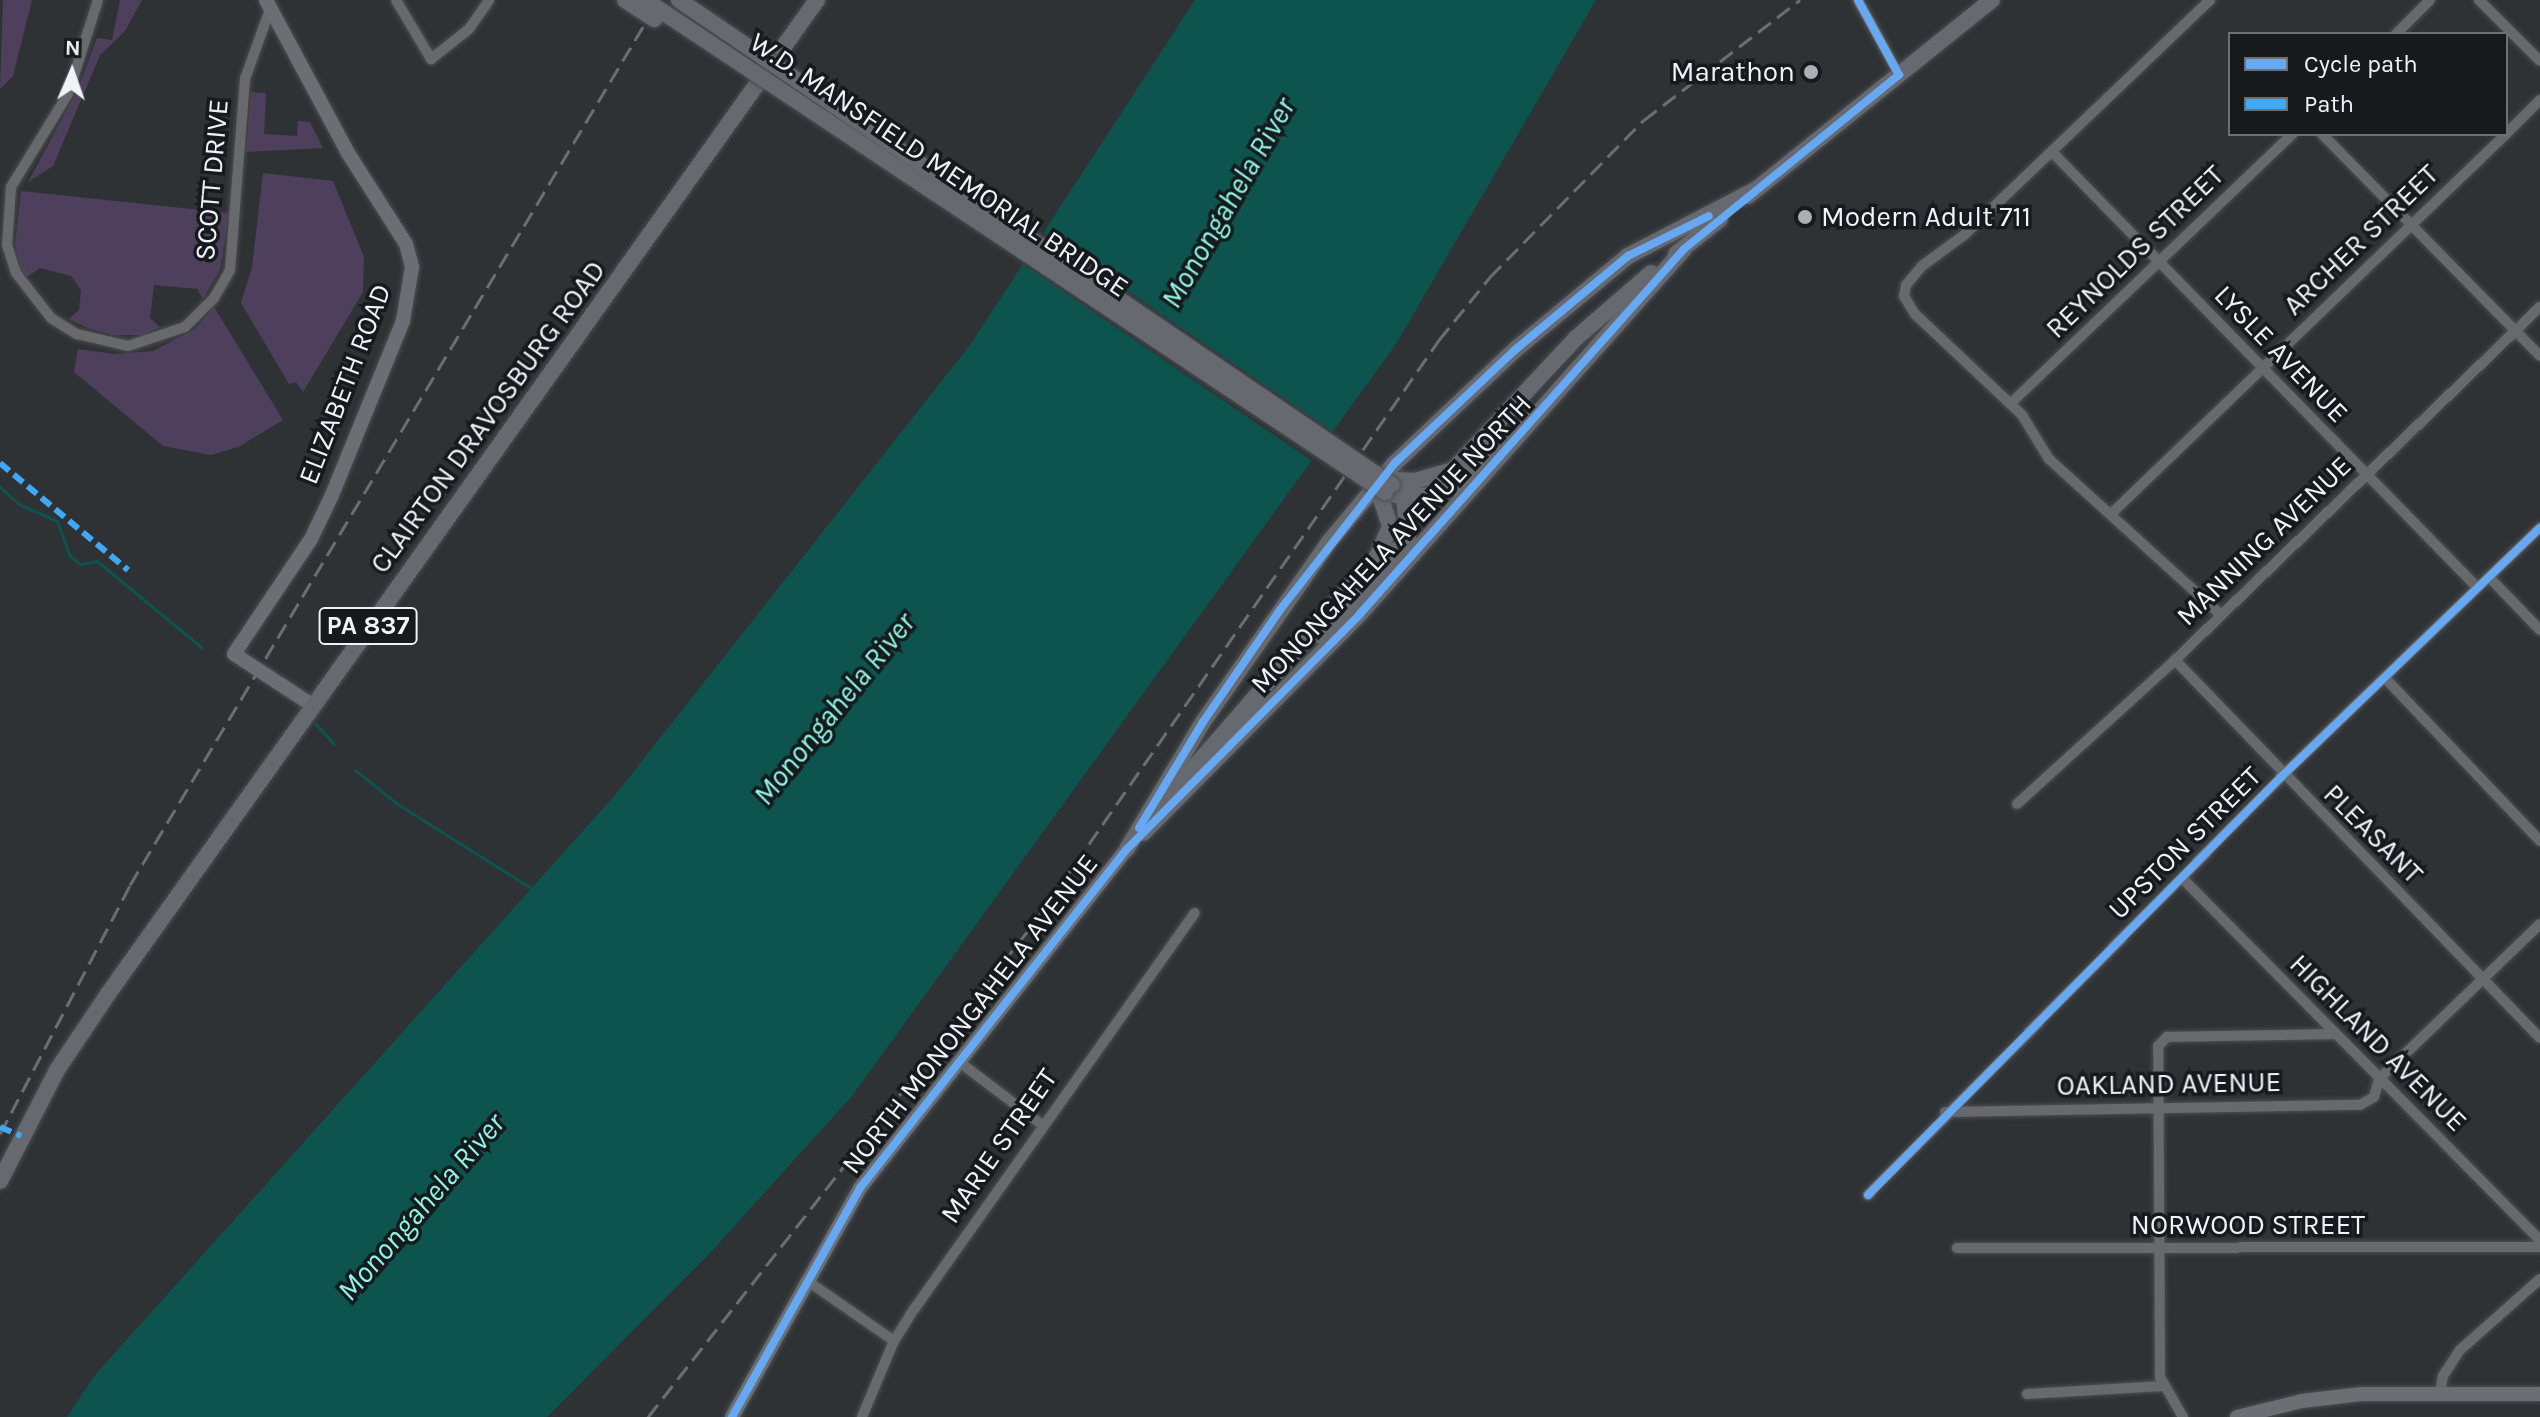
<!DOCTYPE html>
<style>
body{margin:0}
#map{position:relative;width:2540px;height:1417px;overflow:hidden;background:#2f3235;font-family:Karla,sans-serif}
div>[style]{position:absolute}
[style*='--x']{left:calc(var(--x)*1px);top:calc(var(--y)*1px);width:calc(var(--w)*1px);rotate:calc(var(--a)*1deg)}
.green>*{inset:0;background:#4e405d}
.water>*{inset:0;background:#0c544d}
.pier>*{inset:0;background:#2f3235}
.stream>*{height:3px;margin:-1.5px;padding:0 1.5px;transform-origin:1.5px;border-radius:1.5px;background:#0c544d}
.roads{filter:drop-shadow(0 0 2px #4b4e51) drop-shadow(0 0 2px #4b4e51)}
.street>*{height:10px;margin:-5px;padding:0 5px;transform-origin:5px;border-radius:5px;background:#67696c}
.secondary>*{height:14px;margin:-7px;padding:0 7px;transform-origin:7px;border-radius:7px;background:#6b6e73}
.primary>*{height:16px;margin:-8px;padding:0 8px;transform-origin:8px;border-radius:8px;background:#666970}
.rail>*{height:3px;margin-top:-1.5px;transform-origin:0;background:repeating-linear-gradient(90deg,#6a6e70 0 16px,transparent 0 24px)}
.bridges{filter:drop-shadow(0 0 2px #4b4e51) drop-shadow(0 0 2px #4b4e51)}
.primary-bridge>*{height:16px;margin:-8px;padding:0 8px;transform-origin:8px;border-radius:8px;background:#666970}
.quiet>*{height:6px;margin-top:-3px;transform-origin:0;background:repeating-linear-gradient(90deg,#3fa9f5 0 12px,transparent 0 18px)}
.cycleway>*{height:8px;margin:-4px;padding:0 4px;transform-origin:4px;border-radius:4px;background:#66a8f1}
.dots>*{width:22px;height:22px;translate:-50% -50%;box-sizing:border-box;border:4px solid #171a1c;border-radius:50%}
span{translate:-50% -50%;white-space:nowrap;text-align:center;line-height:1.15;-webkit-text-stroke:7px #171a1c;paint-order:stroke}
.shield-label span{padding:2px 6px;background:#171a1c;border:2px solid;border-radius:6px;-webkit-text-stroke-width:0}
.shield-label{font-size:26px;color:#eff3f7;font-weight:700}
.poi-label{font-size:28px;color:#eff3f7}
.right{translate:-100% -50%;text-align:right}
.left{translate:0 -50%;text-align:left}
.street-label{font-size:28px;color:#eff3f7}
.water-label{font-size:30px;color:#8cf5e6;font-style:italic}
.legend{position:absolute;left:2228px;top:32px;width:280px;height:104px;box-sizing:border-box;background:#171a1c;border:2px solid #6d7174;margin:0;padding:10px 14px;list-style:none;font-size:24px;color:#eff3f7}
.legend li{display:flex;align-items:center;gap:16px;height:40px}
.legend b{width:40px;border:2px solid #6d7174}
.north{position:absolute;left:32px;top:32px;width:80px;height:80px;-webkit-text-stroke:6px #171a1c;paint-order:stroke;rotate:2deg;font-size:22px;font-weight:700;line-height:32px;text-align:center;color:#eff3f7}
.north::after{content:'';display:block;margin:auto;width:28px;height:36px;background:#eff3f7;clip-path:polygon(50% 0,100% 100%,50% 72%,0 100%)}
</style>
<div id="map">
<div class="green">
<div style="clip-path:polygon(3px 0,32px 0,13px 76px,0 89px)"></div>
<div style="clip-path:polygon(120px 0,142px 0,125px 31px,100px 55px,53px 166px,28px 182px,78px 89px,97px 38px,112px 40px)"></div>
<div style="clip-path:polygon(251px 92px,266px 93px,264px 134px,297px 136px,298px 121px,310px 122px,323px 148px,246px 152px)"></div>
<div style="clip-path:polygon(263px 173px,333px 181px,364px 257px,363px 292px,303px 392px,296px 382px,289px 384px,241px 303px,252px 267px)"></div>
<div style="clip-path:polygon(21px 191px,229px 213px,220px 270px,203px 299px,197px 289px,154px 285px,150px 318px,160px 327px,144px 335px,113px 335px,88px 328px,69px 319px,79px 310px,81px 290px,71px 276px,40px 268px,27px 277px,22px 272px,15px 245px)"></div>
<div style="clip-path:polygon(214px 307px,283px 420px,238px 447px,211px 455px,163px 446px,74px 372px,78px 349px,115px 354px,153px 351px,195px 329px)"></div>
</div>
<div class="water">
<div style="clip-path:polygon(1195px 0,1596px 0,1396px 344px,852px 1096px,710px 1253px,547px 1417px,67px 1417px,95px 1375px,616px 794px,970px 345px)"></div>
</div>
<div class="pier">
<div style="clip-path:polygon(1041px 231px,1336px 434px,1315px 463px,1020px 262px)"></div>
</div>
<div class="stream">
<div style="--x:0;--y:487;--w:25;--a:42"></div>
<div style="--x:19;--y:504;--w:42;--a:24.1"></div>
<div style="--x:57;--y:521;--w:37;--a:70"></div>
<div style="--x:70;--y:556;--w:13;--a:39"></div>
<div style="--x:80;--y:564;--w:17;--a:-10"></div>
<div style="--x:97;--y:561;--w:136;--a:39.6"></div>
<div style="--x:315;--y:723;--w:28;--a:48"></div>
<div style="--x:355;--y:770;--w:53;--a:38.8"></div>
<div style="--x:396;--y:803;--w:163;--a:32.2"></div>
</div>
<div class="roads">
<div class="street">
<div style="--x:98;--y:0;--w:99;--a:107.7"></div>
<div style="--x:68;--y:94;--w:109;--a:121.5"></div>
<div style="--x:11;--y:187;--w:58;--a:93.9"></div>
<div style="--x:7;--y:245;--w:29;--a:72"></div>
<div style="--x:16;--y:273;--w:57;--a:52.1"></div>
<div style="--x:51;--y:318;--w:31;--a:32"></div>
<div style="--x:77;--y:334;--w:52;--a:13.2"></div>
<div style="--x:128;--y:346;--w:60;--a:-18.4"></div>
<div style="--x:185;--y:327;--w:41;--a:-45"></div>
<div style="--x:214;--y:298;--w:32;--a:-60"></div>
<div style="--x:230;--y:270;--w:192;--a:-85.5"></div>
<div style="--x:245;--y:79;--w:74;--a:-70.3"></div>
<div style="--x:396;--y:0;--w:69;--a:59.3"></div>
<div style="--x:431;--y:59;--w:48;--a:-38.3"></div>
<div style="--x:469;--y:29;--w:35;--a:-55"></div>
<div style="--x:1858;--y:0;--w:85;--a:61.3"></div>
<div style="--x:2210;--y:0;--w:340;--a:136.3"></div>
<div style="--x:1964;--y:235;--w:52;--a:143.6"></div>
<div style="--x:1922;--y:266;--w:25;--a:130"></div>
<div style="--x:1906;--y:285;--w:11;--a:100"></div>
<div style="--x:1904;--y:296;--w:21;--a:59"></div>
<div style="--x:1915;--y:314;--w:147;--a:43.3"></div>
<div style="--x:2022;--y:415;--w:52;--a:58.5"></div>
<div style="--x:2049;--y:459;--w:232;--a:42.2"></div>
<div style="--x:2479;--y:0;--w:86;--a:45"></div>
<div style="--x:2396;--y:34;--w:48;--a:-45"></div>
<div style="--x:2322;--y:134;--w:311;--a:45.5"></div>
<div style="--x:2506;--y:134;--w:48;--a:-45"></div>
<div style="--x:2052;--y:152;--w:608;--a:45.67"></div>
<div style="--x:2010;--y:404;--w:391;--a:-43.7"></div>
<div style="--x:2111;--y:514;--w:548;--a:-43.89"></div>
<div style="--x:2489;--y:577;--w:74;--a:46.1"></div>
<div style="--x:2175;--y:660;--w:525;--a:46"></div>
<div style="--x:2385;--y:678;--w:225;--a:46.4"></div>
<div style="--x:2017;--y:804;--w:214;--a:-42.3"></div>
<div style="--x:2175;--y:660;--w:508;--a:-44.04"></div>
<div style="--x:2182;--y:878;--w:509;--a:45.32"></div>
<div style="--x:962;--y:1064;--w:99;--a:37.2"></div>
<div style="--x:1945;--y:1112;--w:415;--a:-1"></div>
<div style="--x:2360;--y:1105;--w:16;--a:-30"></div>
<div style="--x:2374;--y:1097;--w:19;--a:-74"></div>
<div style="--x:2379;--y:1079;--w:223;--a:-43.9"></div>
<div style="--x:1868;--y:1195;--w:589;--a:-45.34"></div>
<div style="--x:2282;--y:776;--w:358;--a:-43.9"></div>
<div style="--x:1957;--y:1248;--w:583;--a:-0.1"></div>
<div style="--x:806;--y:1280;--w:107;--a:34.7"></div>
<div style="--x:2027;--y:1394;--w:136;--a:-3.4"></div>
<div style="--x:2440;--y:1394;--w:18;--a:-81"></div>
<div style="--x:2443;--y:1376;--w:31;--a:-57"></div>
<div style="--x:2460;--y:1350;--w:107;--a:-41.6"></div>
<div style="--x:862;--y:1417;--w:82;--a:-67.2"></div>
<div style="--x:894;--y:1341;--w:39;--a:-58"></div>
<div style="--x:915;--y:1308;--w:484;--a:-54.7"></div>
<div style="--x:2183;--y:1417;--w:46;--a:-119.9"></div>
<div style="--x:2160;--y:1377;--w:331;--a:-90.3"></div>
<div style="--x:2158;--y:1046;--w:13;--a:-45"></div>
<div style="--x:2167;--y:1037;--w:168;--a:-1"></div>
</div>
<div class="secondary">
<div style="--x:266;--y:0;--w:174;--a:61.8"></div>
<div style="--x:348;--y:153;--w:108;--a:57.5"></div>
<div style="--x:406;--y:244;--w:24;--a:75"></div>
<div style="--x:412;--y:267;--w:55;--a:99.5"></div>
<div style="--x:403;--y:321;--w:188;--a:112.2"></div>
<div style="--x:332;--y:495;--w:49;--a:115.5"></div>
<div style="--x:311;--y:539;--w:138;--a:123.8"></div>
<div style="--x:234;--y:654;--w:93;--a:33.2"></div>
<div style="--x:732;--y:1417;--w:262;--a:-60.8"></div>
<div style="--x:860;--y:1188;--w:432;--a:-51.8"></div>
<div style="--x:2237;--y:1417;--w:67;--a:-13.8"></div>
<div style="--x:2302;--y:1401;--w:60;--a:-6.7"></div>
<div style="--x:2362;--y:1394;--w:178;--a:0"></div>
</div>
<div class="primary">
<div style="--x:1748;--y:196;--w:313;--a:-38.8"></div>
<div style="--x:1676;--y:254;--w:56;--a:-38.5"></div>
<div style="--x:1397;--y:480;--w:18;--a:3"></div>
<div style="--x:1415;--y:481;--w:40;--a:-16"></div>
<div style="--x:1453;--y:470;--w:180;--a:-47"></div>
<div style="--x:1576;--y:338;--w:99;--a:-40.9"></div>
<div style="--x:1395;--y:495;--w:31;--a:2"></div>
<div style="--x:1426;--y:496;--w:27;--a:-17"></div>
<div style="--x:1452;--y:488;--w:43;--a:-39.3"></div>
<div style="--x:1323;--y:637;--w:131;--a:-49.6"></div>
<div style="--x:1408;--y:537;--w:40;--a:-95.7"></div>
<div style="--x:1404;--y:497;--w:17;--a:-135"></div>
<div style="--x:1171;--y:794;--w:314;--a:-49"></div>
<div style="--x:1377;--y:557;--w:34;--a:-67"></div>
<div style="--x:1390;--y:526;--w:29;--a:-108"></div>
<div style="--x:1143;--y:833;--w:307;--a:-45.3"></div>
<div style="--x:1359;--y:615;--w:489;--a:-48.4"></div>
<div style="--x:1127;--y:849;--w:148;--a:-59.1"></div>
<div style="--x:1203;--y:722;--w:220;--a:-55"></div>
<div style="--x:1329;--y:542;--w:103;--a:-50.1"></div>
<div style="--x:1395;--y:463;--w:166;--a:-43.3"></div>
<div style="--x:1516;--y:349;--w:146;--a:-39.7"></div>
<div style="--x:1628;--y:256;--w:143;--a:-27.5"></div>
<div style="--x:0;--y:1181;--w:125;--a:-62.8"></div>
<div style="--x:57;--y:1070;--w:92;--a:-56.1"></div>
<div style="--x:108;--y:994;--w:1221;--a:-54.5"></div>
</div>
</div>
<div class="rail">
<div style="--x:0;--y:1134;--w:281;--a:-62.4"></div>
<div style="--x:130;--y:885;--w:1031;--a:-59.13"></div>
<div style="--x:648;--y:1417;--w:627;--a:-52"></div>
<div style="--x:1034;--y:923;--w:710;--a:-55.21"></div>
<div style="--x:1439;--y:340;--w:81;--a:-51"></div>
<div style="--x:1490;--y:277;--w:220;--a:-45.6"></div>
<div style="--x:1644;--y:120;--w:197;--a:-37.6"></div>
</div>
<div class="bridges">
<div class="primary-bridge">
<div style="--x:625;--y:0;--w:35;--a:33"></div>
<div style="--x:645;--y:0;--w:889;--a:33.62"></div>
<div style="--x:679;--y:0;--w:862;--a:34.22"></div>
</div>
</div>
<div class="quiet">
<div style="--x:0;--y:463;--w:167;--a:39.9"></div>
<div style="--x:0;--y:1127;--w:23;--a:23"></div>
</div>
<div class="cycleway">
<div style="--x:1139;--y:828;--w:124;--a:-58.9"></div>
<div style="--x:1203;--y:722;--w:136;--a:-55.5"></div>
<div style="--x:1280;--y:610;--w:187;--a:-52"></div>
<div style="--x:1395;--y:463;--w:166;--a:-43.3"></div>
<div style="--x:1516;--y:349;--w:146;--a:-39.7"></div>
<div style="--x:1628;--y:256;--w:90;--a:-26.3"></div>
<div style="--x:1868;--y:1195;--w:589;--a:-45.34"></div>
<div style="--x:2282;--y:776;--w:358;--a:-43.9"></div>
<div style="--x:732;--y:1417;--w:262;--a:-60.8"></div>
<div style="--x:860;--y:1188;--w:432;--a:-51.8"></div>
<div style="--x:1127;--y:849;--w:330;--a:-45.2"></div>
<div style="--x:1359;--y:615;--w:489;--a:-48.4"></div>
<div style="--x:1684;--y:249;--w:277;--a:-39"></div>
<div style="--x:1899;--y:75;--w:85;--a:-118.7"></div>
</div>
<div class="dots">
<div style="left:1811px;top:72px;background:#acafb3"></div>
<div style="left:1805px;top:217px;background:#acafb3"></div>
</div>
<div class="shield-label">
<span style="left:368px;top:626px">PA 837</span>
</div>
<div class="poi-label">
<span class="right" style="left:1795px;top:72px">Marathon</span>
<span class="left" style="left:1821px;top:217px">Modern Adult 711</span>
</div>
<div class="street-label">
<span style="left:939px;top:165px;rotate:34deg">W.D. MANSFIELD MEMORIAL BRIDGE</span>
<span style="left:212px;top:180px;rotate:-85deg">SCOTT DRIVE</span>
<span style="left:2361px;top:240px;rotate:-44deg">ARCHER STREET</span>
<span style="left:2135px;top:252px;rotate:-44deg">REYNOLDS STREET</span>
<span style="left:2281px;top:354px;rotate:46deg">LYSLE AVENUE</span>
<span style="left:345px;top:384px;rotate:-69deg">ELIZABETH ROAD</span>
<span style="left:488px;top:417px;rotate:-54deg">CLAIRTON DRAVOSBURG ROAD</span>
<span style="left:2264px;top:541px;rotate:-44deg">MANNING AVENUE</span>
<span style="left:1391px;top:544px;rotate:-47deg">MONONGAHELA AVENUE NORTH</span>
<span style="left:2373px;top:834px;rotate:45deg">PLEASANT</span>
<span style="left:2185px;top:843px;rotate:-45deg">UPSTON STREET</span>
<span style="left:970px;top:1014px;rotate:-52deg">NORTH MONONGAHELA AVENUE</span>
<span style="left:2378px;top:1043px;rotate:45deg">HIGHLAND AVENUE</span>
<span style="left:2169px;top:1084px;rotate:-1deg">OAKLAND AVENUE</span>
<span style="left:999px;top:1146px;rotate:-55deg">MARIE STREET</span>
<span style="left:2248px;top:1225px">NORWOOD STREET</span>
</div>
<div class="water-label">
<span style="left:1228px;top:203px;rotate:-60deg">Monongahela River</span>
<span style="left:834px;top:709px;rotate:-51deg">Monongahela River</span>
<span style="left:421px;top:1207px;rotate:-49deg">Monongahela River</span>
</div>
<ul class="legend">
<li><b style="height:10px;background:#66a8f1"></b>Cycle path</li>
<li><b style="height:10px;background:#3fa9f5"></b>Path</li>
</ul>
<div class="north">N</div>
</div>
